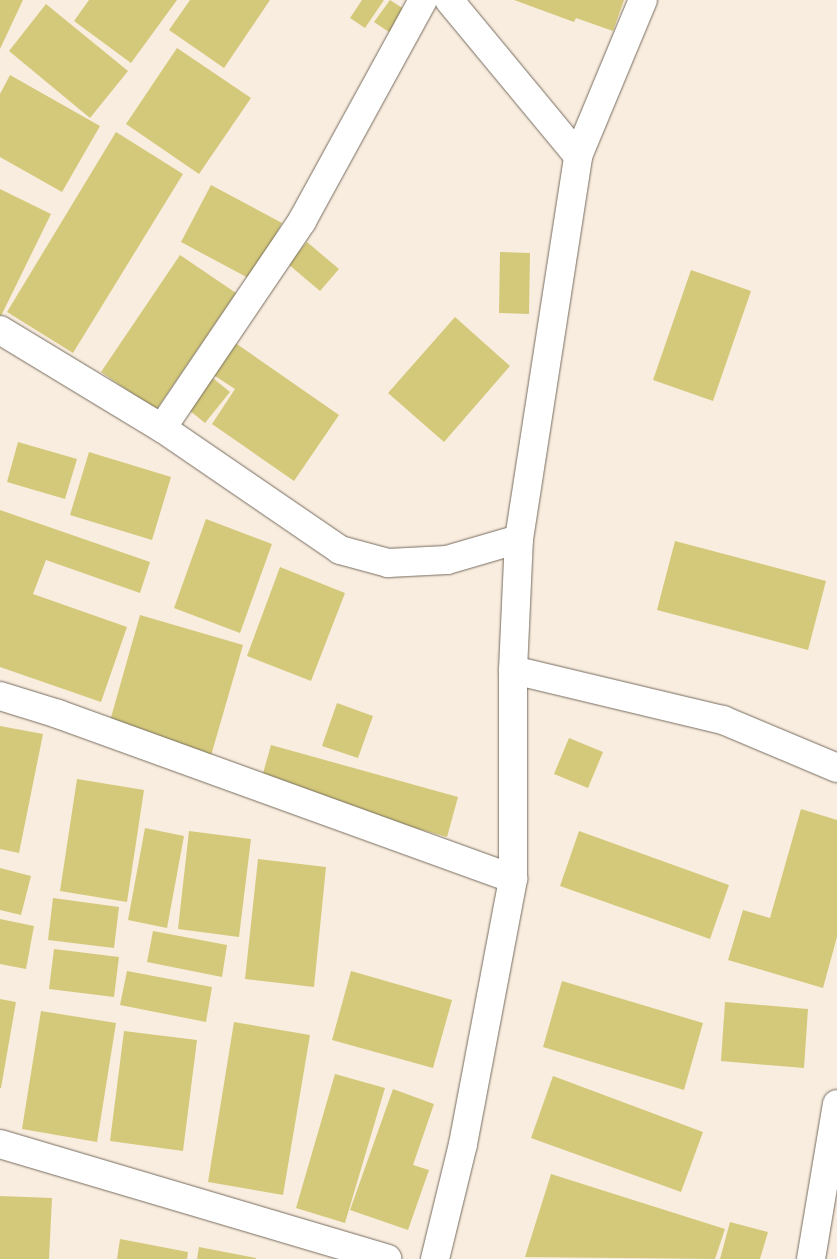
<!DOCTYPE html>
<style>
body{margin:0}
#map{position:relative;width:837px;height:1259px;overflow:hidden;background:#f9eddf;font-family:"Golos Text",sans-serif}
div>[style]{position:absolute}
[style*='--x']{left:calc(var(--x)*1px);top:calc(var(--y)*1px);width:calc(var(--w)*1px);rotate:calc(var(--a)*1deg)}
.building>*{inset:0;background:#d4c97a}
.roads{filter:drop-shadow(0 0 1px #766c5f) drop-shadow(0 0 1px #766c5f)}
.minor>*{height:28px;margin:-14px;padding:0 14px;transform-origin:14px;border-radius:14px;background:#fff}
span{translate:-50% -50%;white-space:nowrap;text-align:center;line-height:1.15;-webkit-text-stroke:4px #f9eddf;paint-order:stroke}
</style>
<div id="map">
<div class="building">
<div style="clip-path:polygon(0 0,23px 0,0 49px)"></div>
<div style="clip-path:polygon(89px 0,177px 0,131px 63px,74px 21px)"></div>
<div style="clip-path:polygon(190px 0,270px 0,224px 68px,169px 30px)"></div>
<div style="clip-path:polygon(362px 0,384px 0,365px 28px,350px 18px)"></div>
<div style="clip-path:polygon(390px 0,407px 11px,392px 34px,374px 22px)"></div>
<div style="clip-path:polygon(514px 0,624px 0,613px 31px,576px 18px,574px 22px)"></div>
<div style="clip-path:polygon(46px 4px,128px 71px,90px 118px,9px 51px)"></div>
<div style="clip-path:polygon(177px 48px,251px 98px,199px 174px,126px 124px)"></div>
<div style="clip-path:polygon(10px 75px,100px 126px,62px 192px,0 157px,0 94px)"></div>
<div style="clip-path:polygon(116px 132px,183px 174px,73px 353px,7px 312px)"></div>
<div style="clip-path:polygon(211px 185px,282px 223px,252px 280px,181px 242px)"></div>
<div style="clip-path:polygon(0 189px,51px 214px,0 318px)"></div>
<div style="clip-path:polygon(307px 242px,339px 269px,320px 291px,288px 264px)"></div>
<div style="clip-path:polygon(500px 252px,530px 253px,529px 314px,499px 313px)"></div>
<div style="clip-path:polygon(180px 255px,236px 293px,156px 410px,101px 372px)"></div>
<div style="clip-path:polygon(691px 270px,751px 291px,713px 401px,653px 380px)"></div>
<div style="clip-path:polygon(455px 317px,510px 366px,444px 442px,388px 393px)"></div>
<div style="clip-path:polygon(234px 342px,339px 415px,294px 481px,212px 424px,235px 389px,212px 374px)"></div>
<div style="clip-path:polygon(209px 375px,230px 392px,205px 423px,184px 406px)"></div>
<div style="clip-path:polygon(18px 442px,77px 459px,65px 499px,7px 482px)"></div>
<div style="clip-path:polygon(89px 452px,171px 477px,152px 540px,70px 515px)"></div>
<div style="clip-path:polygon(0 510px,150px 562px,140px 593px,46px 560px,33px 594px,127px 627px,101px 702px,0 667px)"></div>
<div style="clip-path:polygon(206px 519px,272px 544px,240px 633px,174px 608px)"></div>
<div style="clip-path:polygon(675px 541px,826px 581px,808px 650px,657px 610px)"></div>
<div style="clip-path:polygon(280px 567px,345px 593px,311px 681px,247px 656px)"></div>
<div style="clip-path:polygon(140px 615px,243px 645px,210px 759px,108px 728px)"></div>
<div style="clip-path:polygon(337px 703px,373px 716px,358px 758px,322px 746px)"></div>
<div style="clip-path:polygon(0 726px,43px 734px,19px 853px,0 849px)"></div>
<div style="clip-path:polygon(569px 738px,603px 752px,588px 788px,554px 774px)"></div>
<div style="clip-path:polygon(271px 745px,458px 797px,447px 837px,260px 784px)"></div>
<div style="clip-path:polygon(77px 779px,144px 790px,127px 902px,60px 891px)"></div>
<div style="clip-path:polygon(801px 809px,837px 820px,837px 937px,823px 988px,728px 960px,743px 910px,770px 918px)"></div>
<div style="clip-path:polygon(145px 828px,184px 836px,167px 928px,128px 920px)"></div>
<div style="clip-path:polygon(189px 831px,251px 839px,239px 937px,178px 929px)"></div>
<div style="clip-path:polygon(579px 831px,729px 885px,710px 939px,560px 886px)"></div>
<div style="clip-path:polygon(258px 859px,326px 867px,314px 987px,245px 979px)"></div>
<div style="clip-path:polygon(0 868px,31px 876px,21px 915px,0 910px)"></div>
<div style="clip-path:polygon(53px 898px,119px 907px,114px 948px,48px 940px)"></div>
<div style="clip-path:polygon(0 919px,34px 926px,26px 969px,0 964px)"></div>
<div style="clip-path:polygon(153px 931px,227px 945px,222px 977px,147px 962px)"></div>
<div style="clip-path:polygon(54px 949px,119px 957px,114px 997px,49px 989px)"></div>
<div style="clip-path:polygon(127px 971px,212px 987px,206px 1022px,120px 1005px)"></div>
<div style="clip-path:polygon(351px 971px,452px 1000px,433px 1068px,332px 1040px)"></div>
<div style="clip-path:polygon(562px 981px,703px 1023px,684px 1090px,543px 1047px)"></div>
<div style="clip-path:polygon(0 999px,16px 1002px,1px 1088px,0 1088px)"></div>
<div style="clip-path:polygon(725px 1002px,808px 1009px,804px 1068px,721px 1061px)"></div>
<div style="clip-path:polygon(41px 1011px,116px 1023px,97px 1142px,22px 1129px)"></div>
<div style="clip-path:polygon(234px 1022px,310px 1035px,283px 1195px,208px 1182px)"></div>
<div style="clip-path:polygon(124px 1031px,197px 1040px,183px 1151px,110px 1141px)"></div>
<div style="clip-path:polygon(335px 1074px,385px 1088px,345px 1223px,296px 1208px)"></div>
<div style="clip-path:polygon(553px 1076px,703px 1132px,681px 1192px,531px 1138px)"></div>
<div style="clip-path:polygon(393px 1089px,434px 1104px,413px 1165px,429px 1170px,408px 1230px,350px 1210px)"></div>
<div style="clip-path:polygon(551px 1174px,725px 1229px,715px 1259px,525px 1257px)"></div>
<div style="clip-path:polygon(0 1196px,52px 1198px,49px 1259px,0 1259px)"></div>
<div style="clip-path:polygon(730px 1222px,768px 1232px,760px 1259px,720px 1259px)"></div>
<div style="clip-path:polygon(120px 1239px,188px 1252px,187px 1259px,117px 1259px)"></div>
<div style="clip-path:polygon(199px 1247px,256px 1258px,256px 1259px,197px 1259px)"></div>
</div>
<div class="roads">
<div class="minor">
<div style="--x:449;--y:0;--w:202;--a:50.4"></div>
<div style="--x:0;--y:330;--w:189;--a:31.2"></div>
<div style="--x:162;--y:428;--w:216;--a:34.4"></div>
<div style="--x:340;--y:550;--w:50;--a:15.2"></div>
<div style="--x:388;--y:563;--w:59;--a:-2.9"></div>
<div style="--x:447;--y:560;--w:75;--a:-16.3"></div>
<div style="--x:162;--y:428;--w:250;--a:-55.9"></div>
<div style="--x:302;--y:221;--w:252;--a:-61.3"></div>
<div style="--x:513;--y:670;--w:216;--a:13.4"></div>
<div style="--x:723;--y:720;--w:124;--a:22.8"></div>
<div style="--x:0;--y:696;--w:61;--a:17.2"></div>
<div style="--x:58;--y:714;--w:484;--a:19.9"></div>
<div style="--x:0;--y:1144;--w:404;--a:16.5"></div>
<div style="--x:435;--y:1259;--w:118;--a:-76.3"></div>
<div style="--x:463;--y:1144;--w:270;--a:-79.3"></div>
<div style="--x:513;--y:879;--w:209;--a:-90"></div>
<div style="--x:513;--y:670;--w:131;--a:-87.4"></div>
<div style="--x:519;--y:539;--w:388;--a:-81.2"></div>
<div style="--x:578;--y:156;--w:169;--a:-67.4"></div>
<div style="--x:811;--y:1259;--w:157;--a:-80.5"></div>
</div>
</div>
</div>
